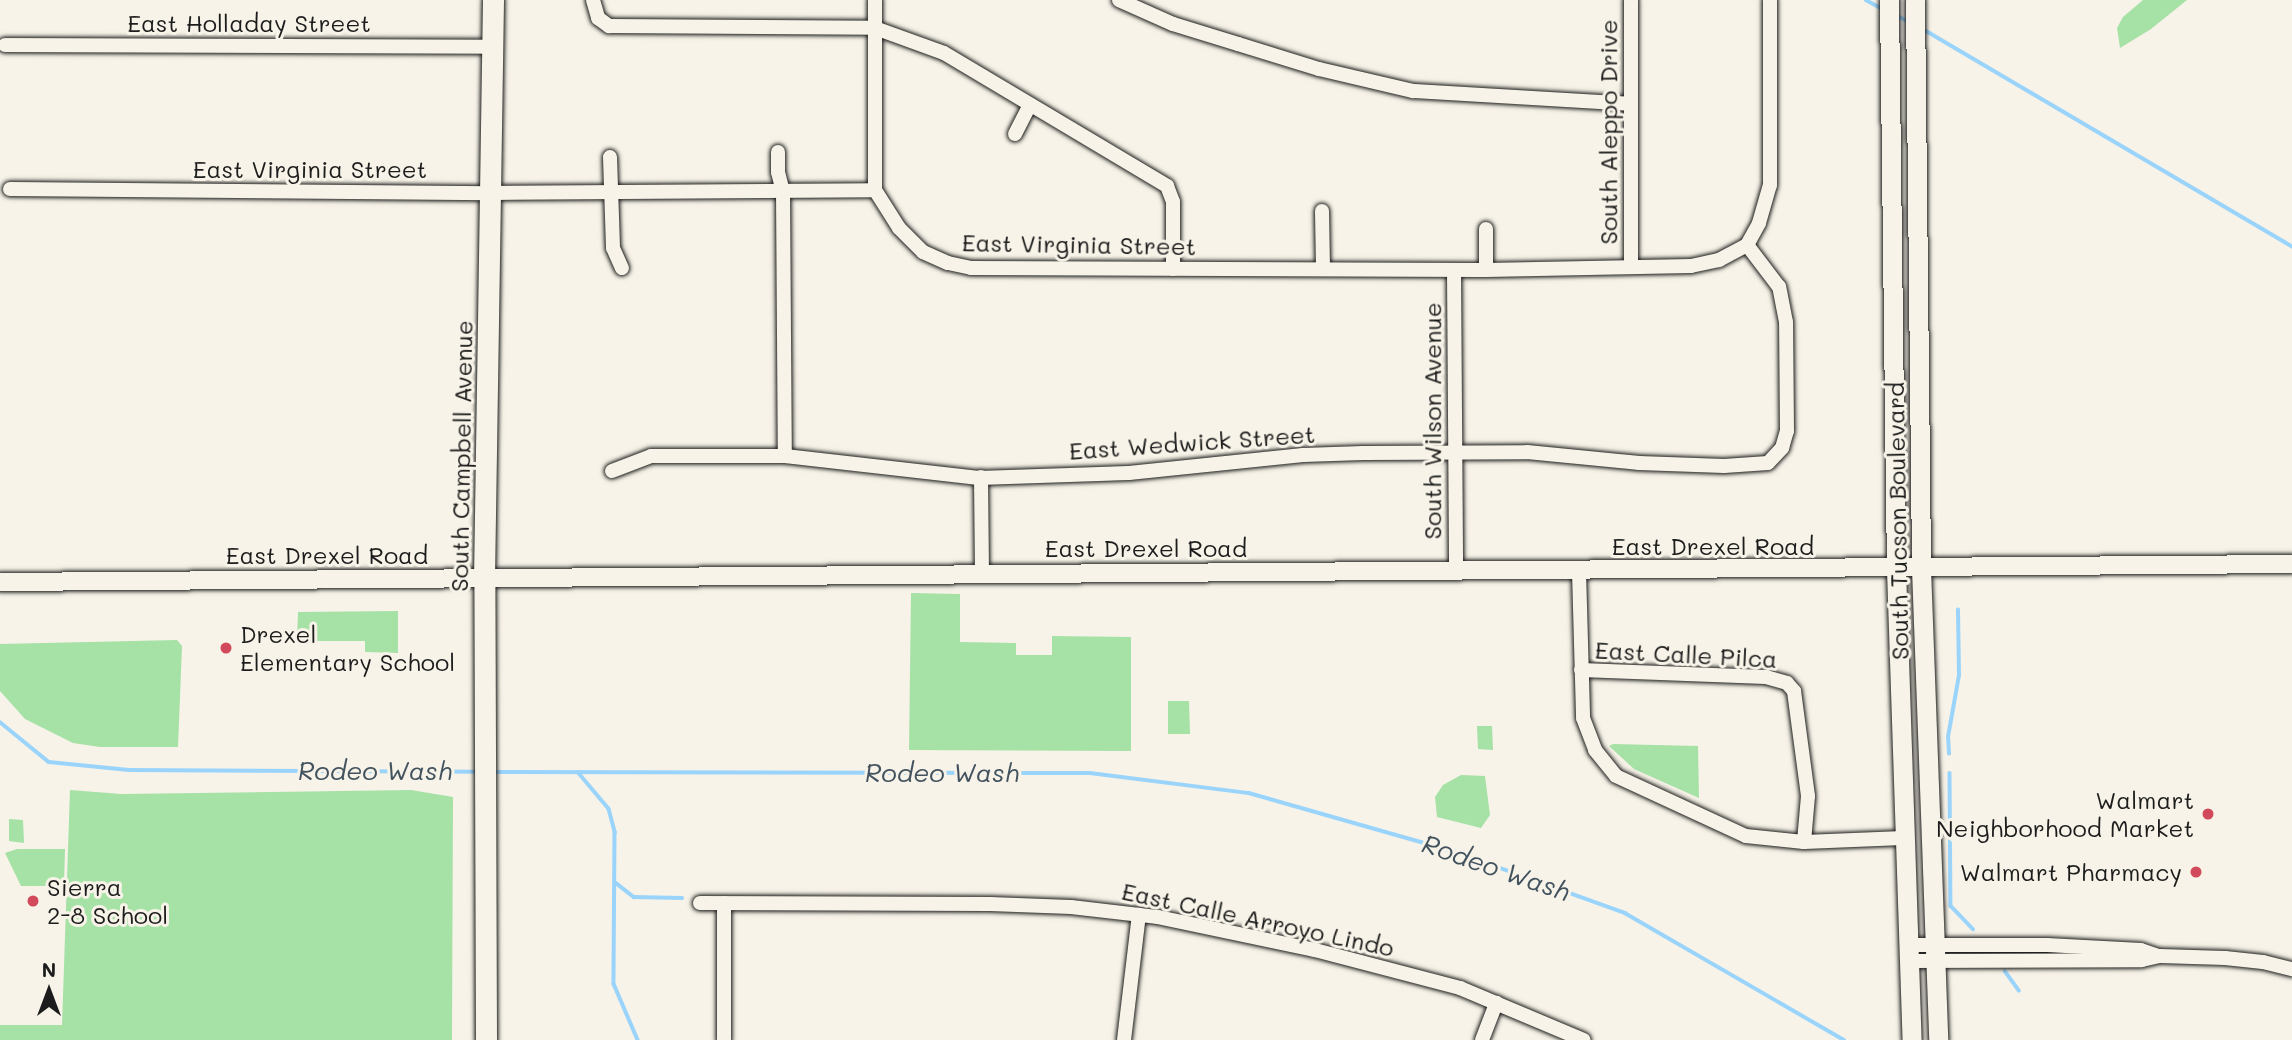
<!DOCTYPE html>
<style>
body{margin:0}
#map{position:relative;width:2292px;height:1040px;overflow:hidden;background:#f7f3e8;font-family:Mali,sans-serif}
div>[style]{position:absolute}
[style*='--x']{left:calc(var(--x)*1px);top:calc(var(--y)*1px);width:calc(var(--w)*1px);rotate:calc(var(--a)*1deg)}
.green>*{inset:0;background:#a6e1a6}
.stream>*{height:3.5px;margin:-1.75px;padding:0 1.75px;transform-origin:1.75px;border-radius:1.75px;background:#9bd4fb}
.roads{filter:drop-shadow(0 0 2px #1c1c1c) drop-shadow(0 0 2px #1c1c1c)}
.minor>*{height:14px;margin:-7px;padding:0 7px;transform-origin:7px;border-radius:7px;background:#f7f3e8}
.tertiary>*{height:18px;margin:-9px;padding:0 9px;transform-origin:9px;border-radius:9px;background:#f7f3e8}
.secondary>*{height:19px;margin:-9.5px;padding:0 9.5px;transform-origin:9.5px;border-radius:9.5px;background:#f7f3e8}
.primary>*{height:21px;margin:-10.5px;padding:0 10.5px;transform-origin:10.5px;border-radius:10.5px;background:#f7f3e8}
.dots>*{width:19px;height:19px;translate:-50% -50%;box-sizing:border-box;border:4px solid #f7f3e8;border-radius:50%}
span{translate:-50% -50%;white-space:nowrap;text-align:center;line-height:1.15;-webkit-text-stroke:6px #f7f3e8;paint-order:stroke}
.street-label{font-size:24px;color:#1c1c1c}
.poi-label{font-size:24px;color:#1c1c1c}
.left{translate:0 -50%;text-align:left}
.right{translate:-100% -50%;text-align:right}
.water-label{font-size:26px;color:#42535f;font-style:italic}
.north{position:absolute;left:14px;top:956px;width:70px;height:70px;-webkit-text-stroke:5px #f7f3e8;paint-order:stroke;rotate:0deg;font-size:19px;font-weight:700;line-height:28px;text-align:center;color:#1c1c1c}
.north::after{content:'';display:block;margin:auto;width:24px;height:32px;background:#1c1c1c;clip-path:polygon(50% 0,100% 100%,50% 72%,0 100%)}
</style>
<div id="map">
<div class="green">
<div style="clip-path:polygon(2143px 0,2187px 0,2151px 29px,2120px 48px,2117px 28px,2123px 17px)"></div>
<div style="clip-path:polygon(911px 593px,960px 594px,960px 642px,1016px 643px,1016px 655px,1052px 655px,1052px 636px,1131px 637px,1131px 751px,909px 750px)"></div>
<div style="clip-path:polygon(398px 611px,398px 653px,365px 652px,365px 641px,297px 641px,298px 612px)"></div>
<div style="clip-path:polygon(177px 640px,182px 646px,178px 747px,100px 747px,73px 743px,25px 719px,0 691px,0 644px)"></div>
<div style="clip-path:polygon(1168px 701px,1189px 701px,1190px 734px,1168px 734px)"></div>
<div style="clip-path:polygon(1477px 726px,1492px 726px,1493px 750px,1478px 749px)"></div>
<div style="clip-path:polygon(1613px 744px,1698px 746px,1699px 798px,1634px 769px,1609px 746px)"></div>
<div style="clip-path:polygon(1461px 775px,1485px 776px,1490px 815px,1481px 828px,1437px 817px,1435px 797px,1443px 785px)"></div>
<div style="clip-path:polygon(70px 790px,121px 794px,411px 790px,453px 797px,452px 1040px,0 1040px,0 1025px,62px 1025px)"></div>
<div style="clip-path:polygon(9px 819px,23px 820px,24px 843px,9px 841px)"></div>
<div style="clip-path:polygon(17px 849px,65px 849px,64px 886px,21px 886px,5px 853px)"></div>
</div>
<div class="stream">
<div style="--x:1866;--y:0;--w:17;--a:28"></div>
<div style="--x:1895;--y:15;--w:17;--a:25"></div>
<div style="--x:1923;--y:29;--w:428;--a:30.5"></div>
<div style="--x:0;--y:722;--w:63;--a:39.2"></div>
<div style="--x:49;--y:762;--w:80;--a:5.7"></div>
<div style="--x:129;--y:770;--w:349;--a:0.3"></div>
<div style="--x:1949;--y:754;--w:17;--a:-93"></div>
<div style="--x:1948;--y:737;--w:63;--a:-79.9"></div>
<div style="--x:1959;--y:675;--w:65;--a:-90.9"></div>
<div style="--x:493;--y:772;--w:597;--a:0.1"></div>
<div style="--x:1090;--y:773;--w:160;--a:7.2"></div>
<div style="--x:1249;--y:793;--w:212;--a:15.9"></div>
<div style="--x:1453;--y:851;--w:183;--a:19.8"></div>
<div style="--x:1625;--y:913;--w:253;--a:30.1"></div>
<div style="--x:578;--y:772;--w:48;--a:50"></div>
<div style="--x:609;--y:809;--w:24;--a:75"></div>
<div style="--x:615;--y:832;--w:152;--a:90.4"></div>
<div style="--x:614;--y:984;--w:61;--a:66.8"></div>
<div style="--x:1950;--y:773;--w:133;--a:89.6"></div>
<div style="--x:1951;--y:906;--w:32;--a:46"></div>
<div style="--x:616;--y:883;--w:23;--a:38"></div>
<div style="--x:634;--y:897;--w:48;--a:1.2"></div>
<div style="--x:2005;--y:971;--w:24;--a:54"></div>
</div>
<div class="roads">
<div class="minor">
<div style="--x:593;--y:0;--w:19;--a:74"></div>
<div style="--x:598;--y:18;--w:14;--a:36"></div>
<div style="--x:609;--y:26;--w:266;--a:0.4"></div>
<div style="--x:875;--y:28;--w:73;--a:19.9"></div>
<div style="--x:944;--y:53;--w:260;--a:30.8"></div>
<div style="--x:1167;--y:186;--w:17;--a:69"></div>
<div style="--x:1173;--y:202;--w:67;--a:90"></div>
<div style="--x:875;--y:0;--w:190;--a:90"></div>
<div style="--x:875;--y:190;--w:45;--a:57.7"></div>
<div style="--x:899;--y:228;--w:34;--a:45"></div>
<div style="--x:923;--y:252;--w:27;--a:24"></div>
<div style="--x:948;--y:263;--w:24;--a:12"></div>
<div style="--x:971;--y:268;--w:515;--a:0.22"></div>
<div style="--x:1486;--y:270;--w:205;--a:-1.1"></div>
<div style="--x:1691;--y:266;--w:29;--a:-12"></div>
<div style="--x:1719;--y:260;--w:32;--a:-28"></div>
<div style="--x:1119;--y:0;--w:59;--a:24"></div>
<div style="--x:1173;--y:24;--w:68;--a:17.1"></div>
<div style="--x:1238;--y:44;--w:85;--a:17.2"></div>
<div style="--x:1319;--y:69;--w:97;--a:13.2"></div>
<div style="--x:1413;--y:91;--w:218;--a:3.4"></div>
<div style="--x:5;--y:45;--w:488;--a:0.2"></div>
<div style="--x:1015;--y:134;--w:33;--a:-63"></div>
<div style="--x:778;--y:152;--w:20;--a:90"></div>
<div style="--x:778;--y:172;--w:21;--a:76"></div>
<div style="--x:783;--y:192;--w:264;--a:89.6"></div>
<div style="--x:610;--y:157;--w:91;--a:88.1"></div>
<div style="--x:613;--y:248;--w:22;--a:66"></div>
<div style="--x:10;--y:189;--w:482;--a:0.5"></div>
<div style="--x:492;--y:193;--w:383;--a:-0.4"></div>
<div style="--x:1322;--y:211;--w:58;--a:89"></div>
<div style="--x:1486;--y:229;--w:41;--a:90"></div>
<div style="--x:1631;--y:265;--w:265;--a:-90"></div>
<div style="--x:1454;--y:270;--w:302;--a:89.6"></div>
<div style="--x:612;--y:471;--w:42;--a:-21"></div>
<div style="--x:651;--y:456;--w:134;--a:0"></div>
<div style="--x:785;--y:456;--w:195;--a:6.5"></div>
<div style="--x:979;--y:478;--w:150;--a:-1.9"></div>
<div style="--x:1129;--y:473;--w:175;--a:-5.9"></div>
<div style="--x:1303;--y:455;--w:60;--a:-1.9"></div>
<div style="--x:1363;--y:453;--w:164;--a:-0.3"></div>
<div style="--x:1527;--y:452;--w:113;--a:5.6"></div>
<div style="--x:1639;--y:463;--w:85;--a:2"></div>
<div style="--x:1724;--y:466;--w:44;--a:-3.9"></div>
<div style="--x:1768;--y:463;--w:21;--a:-47"></div>
<div style="--x:1782;--y:448;--w:18;--a:-74"></div>
<div style="--x:1787;--y:431;--w:109;--a:-90.5"></div>
<div style="--x:1786;--y:322;--w:36;--a:-101"></div>
<div style="--x:1779;--y:287;--w:53;--a:-127.3"></div>
<div style="--x:1747;--y:245;--w:25;--a:-61"></div>
<div style="--x:1759;--y:223;--w:40;--a:-74"></div>
<div style="--x:1770;--y:185;--w:185;--a:-90"></div>
<div style="--x:981;--y:477;--w:96;--a:89.4"></div>
<div style="--x:1579;--y:571;--w:147;--a:88.4"></div>
<div style="--x:1583;--y:718;--w:34;--a:69"></div>
<div style="--x:1595;--y:750;--w:33;--a:51"></div>
<div style="--x:1616;--y:776;--w:143;--a:24.8"></div>
<div style="--x:1746;--y:836;--w:58;--a:5.9"></div>
<div style="--x:1804;--y:842;--w:99;--a:-2.3"></div>
<div style="--x:1581;--y:670;--w:185;--a:2.2"></div>
<div style="--x:1766;--y:677;--w:22;--a:16"></div>
<div style="--x:1787;--y:683;--w:11;--a:49"></div>
<div style="--x:1794;--y:691;--w:106;--a:82.4"></div>
<div style="--x:1808;--y:796;--w:46;--a:95"></div>
<div style="--x:700;--y:903;--w:290;--a:0.2"></div>
<div style="--x:990;--y:904;--w:81;--a:2.1"></div>
<div style="--x:1071;--y:907;--w:88;--a:6.6"></div>
<div style="--x:1158;--y:917;--w:160;--a:11.9"></div>
<div style="--x:1315;--y:950;--w:150;--a:14.7"></div>
<div style="--x:1460;--y:988;--w:134;--a:22.8"></div>
<div style="--x:1909;--y:945;--w:138;--a:0"></div>
<div style="--x:2047;--y:945;--w:94;--a:3"></div>
<div style="--x:2141;--y:950;--w:18;--a:19"></div>
<div style="--x:1910;--y:961;--w:232;--a:-0.2"></div>
<div style="--x:2142;--y:960;--w:18;--a:-13"></div>
<div style="--x:2160;--y:956;--w:65;--a:1.8"></div>
<div style="--x:2225;--y:958;--w:38;--a:6"></div>
<div style="--x:2263;--y:962;--w:30;--a:14"></div>
<div style="--x:724;--y:1040;--w:137;--a:-90"></div>
<div style="--x:1124;--y:1040;--w:126;--a:-83.2"></div>
<div style="--x:1482;--y:1040;--w:40;--a:-69"></div>
</div>
<div class="tertiary">
<div style="--x:0;--y:582;--w:2292;--a:-0.45"></div>
</div>
<div class="secondary">
<div style="--x:1889;--y:0;--w:569;--a:89.3"></div>
<div style="--x:1896;--y:569;--w:471;--a:88.1"></div>
<div style="--x:1915;--y:0;--w:568;--a:89.39"></div>
<div style="--x:1921;--y:568;--w:472;--a:87.9"></div>
</div>
<div class="primary">
<div style="--x:486;--y:1040;--w:461;--a:-90.2"></div>
<div style="--x:484;--y:579;--w:579;--a:-89.11"></div>
</div>
</div>
<div class="dots">
<div style="left:226px;top:648px;background:#d1495b"></div>
<div style="left:2208px;top:814px;background:#d1495b"></div>
<div style="left:2196px;top:872px;background:#d1495b"></div>
<div style="left:33px;top:901px;background:#d1495b"></div>
</div>
<div class="street-label">
<span style="left:249px;top:23px">East Holladay Street</span>
<span style="left:1608px;top:132px;rotate:-90deg">South Aleppo Drive</span>
<span style="left:310px;top:169px">East Virginia Street</span>
<span style="left:1079px;top:244px;rotate:1deg">East Virginia Street</span>
<span style="left:1432px;top:421px;rotate:-90deg">South Wilson Avenue</span>
<span style="left:1192px;top:442px;rotate:-4deg">East Wedwick Street</span>
<span style="left:461px;top:456px;rotate:-89deg">South Campbell Avenue</span>
<span style="left:1897px;top:521px;rotate:-91deg">South Tucson Boulevard</span>
<span style="left:1713px;top:546px">East Drexel Road</span>
<span style="left:1146px;top:548px">East Drexel Road</span>
<span style="left:327px;top:555px">East Drexel Road</span>
<span style="left:1686px;top:654px;rotate:3deg">East Calle Pilca</span>
<span style="left:1258px;top:919px;rotate:12deg">East Calle Arroyo Lindo</span>
</div>
<div class="poi-label">
<span class="left" style="left:240px;top:648px">Drexel<br>Elementary School</span>
<span class="right" style="left:2194px;top:814px">Walmart<br>Neighborhood Market</span>
<span class="right" style="left:2182px;top:872px">Walmart Pharmacy</span>
<span class="left" style="left:47px;top:901px">Sierra<br>2-8 School</span>
</div>
<div class="water-label">
<span style="left:375px;top:771px">Rodeo Wash</span>
<span style="left:942px;top:773px">Rodeo Wash</span>
<span style="left:1496px;top:868px;rotate:19deg">Rodeo Wash</span>
</div>
<div class="north">N</div>
</div>
